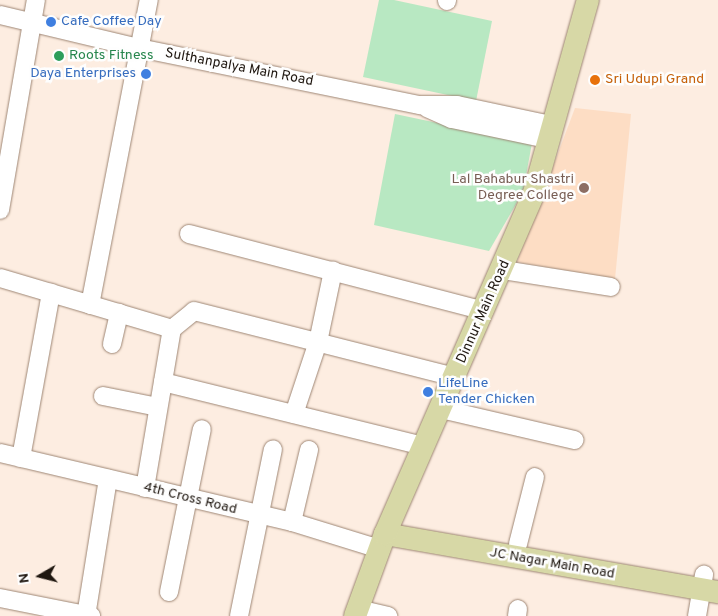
<!DOCTYPE html>
<style>
body{margin:0}
#map{position:relative;width:718px;height:616px;overflow:hidden;background:#fdede1;font-family:Overpass,sans-serif}
div>[style]{position:absolute}
[style*='--x']{left:calc(var(--x)*1px);top:calc(var(--y)*1px);width:calc(var(--w)*1px);rotate:calc(var(--a)*1deg)}
.built>*{inset:0;background:#fdddc4}
.green>*{inset:0;background:#b8e8c2}
.roads{filter:drop-shadow(0 0 1px #9e8674) drop-shadow(0 0 1px #9e8674)}
.minor>*{height:18px;margin:-9px;padding:0 9px;transform-origin:9px;border-radius:9px;background:#fff}
.major>*{height:22px;margin:-11px;padding:0 11px;transform-origin:11px;border-radius:11px;background:#d7d8a6}
.dots>*{width:14px;height:14px;translate:-50% -50%;box-sizing:border-box;border:2px solid #fefefe;border-radius:50%}
span{translate:-50% -50%;white-space:nowrap;text-align:center;line-height:1.15;-webkit-text-stroke:5px #fefefe;paint-order:stroke}
.shop-label{font-size:14px;color:#366cbe}
.left{translate:0 -50%;text-align:left}
.right{translate:-100% -50%;text-align:right}
.leisure-label{font-size:14px;color:#27864d}
.street-label{font-size:14px;color:#1f1710}
.food-label{font-size:14px;color:#c56008}
.education-label{font-size:14px;color:#785e54}
.north{position:absolute;left:15px;top:551px;width:50px;height:50px;-webkit-text-stroke:4px #fefefe;paint-order:stroke;rotate:262deg;font-size:14px;font-weight:700;line-height:20px;text-align:center;color:#1f1710}
.north::after{content:'';display:block;margin:auto;width:18px;height:22px;background:#1f1710;clip-path:polygon(50% 0,100% 100%,50% 72%,0 100%)}
</style>
<div id="map">
<div class="built">
<div style="clip-path:polygon(575px 108px,631px 114px,615px 279px,517px 262px)"></div>
</div>
<div class="green">
<div style="clip-path:polygon(379px 0,394px 0,492px 21px,476px 101px,363px 77px)"></div>
<div style="clip-path:polygon(395px 114px,532px 143px,523px 192px,489px 251px,374px 225px)"></div>
</div>
<div class="roads">
<div class="minor">
<div style="--x:447;--y:1;--w:1;--a:-90"></div>
<div style="--x:0;--y:15;--w:143;--a:13.4"></div>
<div style="--x:139;--y:48;--w:287;--a:11.5"></div>
<div style="--x:420;--y:105;--w:37;--a:0"></div>
<div style="--x:457;--y:105;--w:96;--a:12"></div>
<div style="--x:427;--y:108;--w:27;--a:24"></div>
<div style="--x:452;--y:119;--w:97;--a:11.9"></div>
<div style="--x:0;--y:210;--w:213;--a:-80.3"></div>
<div style="--x:189;--y:234;--w:305;--a:14.6"></div>
<div style="--x:503;--y:270;--w:109;--a:8.9"></div>
<div style="--x:0;--y:278;--w:179;--a:16.5"></div>
<div style="--x:90;--y:305;--w:311;--a:-79.1"></div>
<div style="--x:112;--y:344;--w:32;--a:-77"></div>
<div style="--x:163;--y:382;--w:269;--a:13.8"></div>
<div style="--x:103;--y:396;--w:56;--a:11.3"></div>
<div style="--x:441;--y:409;--w:137;--a:13.1"></div>
<div style="--x:294;--y:414;--w:76;--a:-71.6"></div>
<div style="--x:318;--y:342;--w:73;--a:-78.1"></div>
<div style="--x:0;--y:453;--w:300;--a:13.3"></div>
<div style="--x:292;--y:522;--w:92;--a:17.1"></div>
<div style="--x:21;--y:458;--w:168;--a:-79.7"></div>
<div style="--x:145;--y:488;--w:161;--a:-80.4"></div>
<div style="--x:172;--y:329;--w:28;--a:-39"></div>
<div style="--x:194;--y:311;--w:269;--a:14.2"></div>
<div style="--x:292;--y:522;--w:74;--a:-76.7"></div>
<div style="--x:518;--y:544;--w:69;--a:-75.8"></div>
<div style="--x:169;--y:592;--w:166;--a:-78.6"></div>
<div style="--x:0;--y:598;--w:93;--a:11.2"></div>
<div style="--x:358;--y:609;--w:31;--a:13"></div>
<div style="--x:86;--y:616;--w:139;--a:-80.9"></div>
<div style="--x:239;--y:616;--w:170;--a:-78.5"></div>
<div style="--x:517;--y:616;--w:7;--a:-82"></div>
<div style="--x:697;--y:616;--w:42;--a:-80.3"></div>
</div>
<div class="major">
<div style="--x:385;--y:534;--w:338;--a:9.9"></div>
<div style="--x:355;--y:616;--w:87;--a:-69.9"></div>
<div style="--x:385;--y:534;--w:372;--a:-66.4"></div>
<div style="--x:534;--y:193;--w:200;--a:-74.4"></div>
</div>
</div>
<div class="dots">
<div style="left:51px;top:22px;background:#3f7fe0"></div>
<div style="left:59px;top:56px;background:#2e9e5b"></div>
<div style="left:146px;top:74px;background:#3f7fe0"></div>
<div style="left:595px;top:80px;background:#e8710a"></div>
<div style="left:584px;top:188px;background:#8d6e63"></div>
<div style="left:428px;top:392px;background:#3f7fe0"></div>
</div>
<div class="shop-label">
<span class="left" style="left:61px;top:22px">Cafe Coffee Day</span>
<span class="right" style="left:136px;top:74px">Daya Enterprises</span>
<span class="left" style="left:438px;top:392px">LifeLine<br>Tender Chicken</span>
</div>
<div class="leisure-label">
<span class="left" style="left:69px;top:56px">Roots Fitness</span>
</div>
<div class="street-label">
<span style="left:239px;top:68px;rotate:11deg">Sulthanpalya Main Road</span>
<span style="left:484px;top:312px;rotate:-66deg">Dinnur Main Road</span>
<span style="left:190px;top:499px;rotate:14deg">4th Cross Road</span>
<span style="left:552px;top:564px;rotate:10deg">JC Nagar Main Road</span>
</div>
<div class="food-label">
<span class="left" style="left:605px;top:80px">Sri Udupi Grand</span>
</div>
<div class="education-label">
<span class="right" style="left:574px;top:188px">Lal Bahabur Shastri<br>Degree College</span>
</div>
<div class="north">N</div>
</div>
